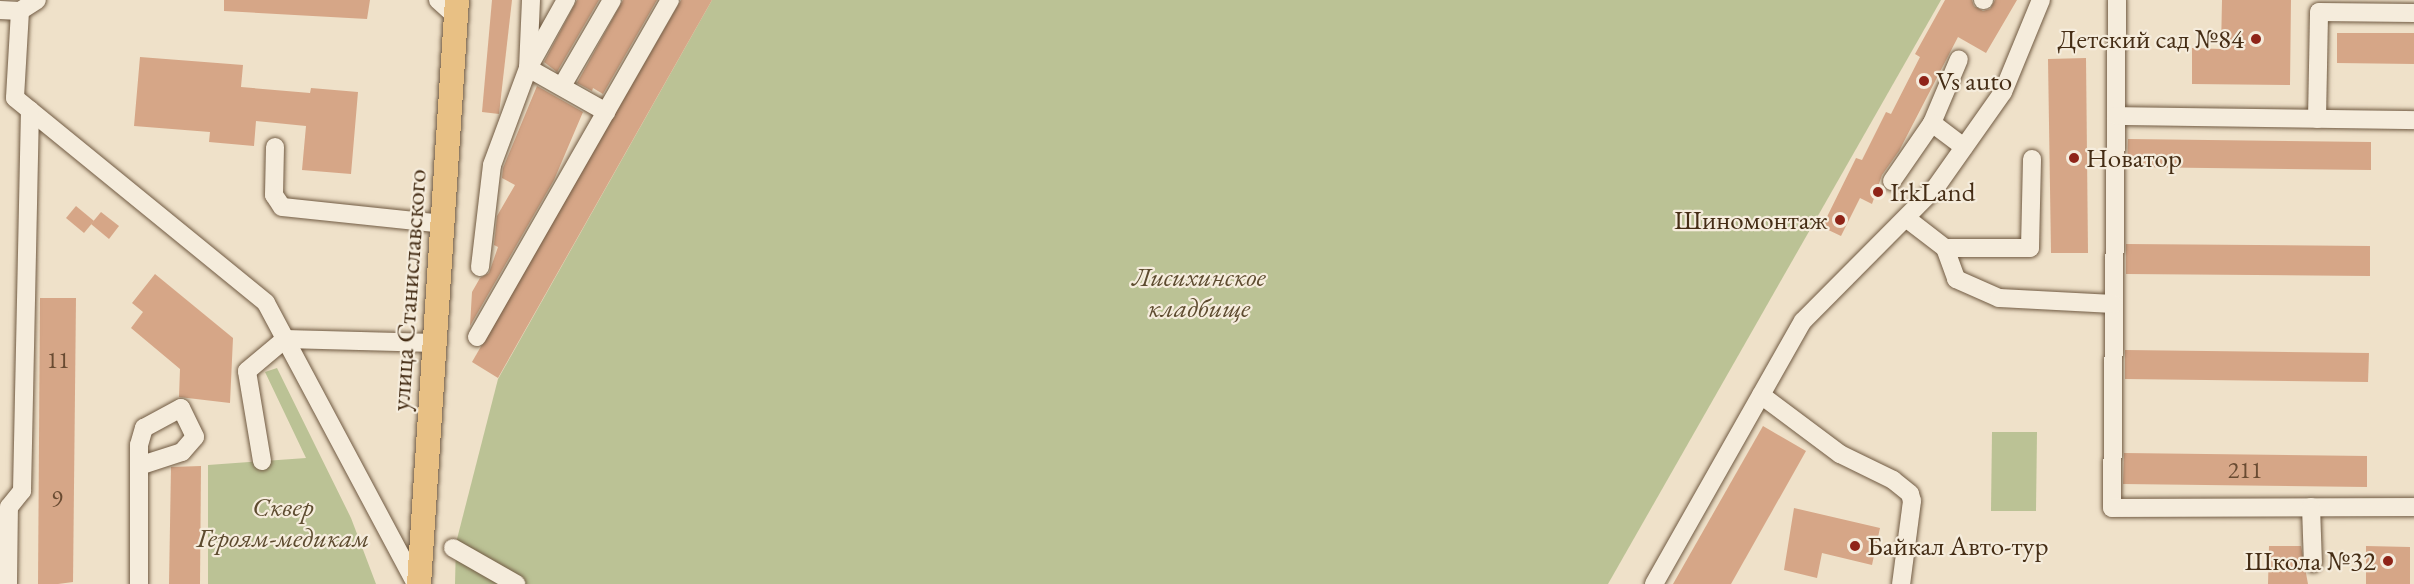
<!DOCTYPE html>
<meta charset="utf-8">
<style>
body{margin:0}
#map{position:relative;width:2414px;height:584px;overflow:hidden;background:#efe1c9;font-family:"EB Garamond",serif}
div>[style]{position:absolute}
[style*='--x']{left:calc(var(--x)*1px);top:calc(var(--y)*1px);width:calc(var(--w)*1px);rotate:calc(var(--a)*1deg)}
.green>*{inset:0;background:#bbc295}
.building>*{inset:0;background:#d6a687}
.roads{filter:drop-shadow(0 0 2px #705a42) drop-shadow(0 0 2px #705a42)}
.minor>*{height:18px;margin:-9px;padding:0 9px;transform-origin:9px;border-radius:9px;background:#f5ecdc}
.major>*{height:24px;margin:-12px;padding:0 12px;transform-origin:12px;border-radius:12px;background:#e8c084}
.dots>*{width:16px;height:16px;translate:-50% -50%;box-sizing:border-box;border:3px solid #f5ecdc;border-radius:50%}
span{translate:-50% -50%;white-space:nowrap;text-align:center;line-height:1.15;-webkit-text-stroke:4.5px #f5ecdc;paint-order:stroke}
.number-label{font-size:24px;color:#694b32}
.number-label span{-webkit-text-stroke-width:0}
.poi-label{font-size:27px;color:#452d15}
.right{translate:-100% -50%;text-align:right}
.left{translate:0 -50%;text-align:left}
.park-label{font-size:27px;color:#5d4b2f;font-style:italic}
.street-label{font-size:27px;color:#452d15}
</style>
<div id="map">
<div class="green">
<div style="clip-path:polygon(712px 0,1941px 0,1608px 584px,455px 584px,456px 543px,498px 379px)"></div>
<div style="clip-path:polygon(277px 368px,351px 518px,376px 584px,208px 584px,208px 465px,306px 458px,265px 372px)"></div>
<div style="clip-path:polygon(1992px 432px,2037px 432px,2036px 511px,1991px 511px)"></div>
</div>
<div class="building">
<div style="clip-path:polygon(224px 0,370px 0,367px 19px,224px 11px)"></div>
<div style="clip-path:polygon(492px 0,512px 0,499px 114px,482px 112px)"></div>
<div style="clip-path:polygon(577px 0,599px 0,557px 72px,544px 62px)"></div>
<div style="clip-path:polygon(623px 0,657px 0,603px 94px,593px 88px,592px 91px,577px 83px)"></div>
<div style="clip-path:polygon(681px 0,712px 0,498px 378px,472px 362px)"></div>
<div style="clip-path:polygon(1945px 0,1972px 0,1974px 6px,1983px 11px,1990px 9px,1995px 0,2017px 0,1986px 53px,1958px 37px,1899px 151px,1882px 175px,1872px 204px,1860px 198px,1841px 236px,1822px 227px,1856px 158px,1862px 160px,1886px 112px,1891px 114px,1920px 57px,1915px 54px)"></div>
<div style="clip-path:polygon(2222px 0,2291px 0,2290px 85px,2192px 84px,2192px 48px,2221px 49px)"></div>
<div style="clip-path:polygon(2337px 33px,2414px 33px,2414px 64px,2337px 63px)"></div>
<div style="clip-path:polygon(140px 57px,243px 65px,241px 87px,310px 93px,311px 88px,358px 92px,351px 174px,302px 170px,306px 126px,256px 121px,254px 146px,209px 142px,210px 132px,134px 126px)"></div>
<div style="clip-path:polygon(2086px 58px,2088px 253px,2051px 253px,2048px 59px)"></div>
<div style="clip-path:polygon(537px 86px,583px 112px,554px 180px,470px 326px,472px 292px,480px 278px,489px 273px,498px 247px,494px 245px,497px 216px,515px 185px,502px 178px,503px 168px)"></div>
<div style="clip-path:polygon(2128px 139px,2371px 142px,2371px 170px,2127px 167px)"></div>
<div style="clip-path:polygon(76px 206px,94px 221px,84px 233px,66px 218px)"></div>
<div style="clip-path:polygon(101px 212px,119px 226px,109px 239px,91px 224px)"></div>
<div style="clip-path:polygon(2126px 244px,2370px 246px,2370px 276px,2126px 274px)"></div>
<div style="clip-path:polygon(155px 274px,233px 338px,230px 403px,179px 397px,180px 369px,131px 328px,143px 312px,132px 303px)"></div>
<div style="clip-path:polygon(40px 298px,76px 298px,73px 582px,58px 584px,38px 584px)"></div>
<div style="clip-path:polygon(2125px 350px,2369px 353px,2368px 382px,2125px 379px)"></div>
<div style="clip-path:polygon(1763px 426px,1806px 451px,1731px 584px,1673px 584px)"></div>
<div style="clip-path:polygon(2124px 453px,2367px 456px,2367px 487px,2123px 484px)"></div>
<div style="clip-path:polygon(201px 466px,200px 584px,169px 584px,171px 467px)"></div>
<div style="clip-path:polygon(1794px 508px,1880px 528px,1872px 565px,1822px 553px,1817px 578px,1784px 570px)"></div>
<div style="clip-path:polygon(2269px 546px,2301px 546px,2308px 584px,2268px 584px)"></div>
<div style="clip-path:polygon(2366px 546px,2410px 547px,2410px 584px,2366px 584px)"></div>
</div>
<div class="roads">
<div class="minor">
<div style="--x:438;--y:0;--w:24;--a:42"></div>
<div style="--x:531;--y:0;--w:68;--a:92.5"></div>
<div style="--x:528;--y:68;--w:90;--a:29.4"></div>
<div style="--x:1983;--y:0;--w:1;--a:0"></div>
<div style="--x:2117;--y:0;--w:508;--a:90.56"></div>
<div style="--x:2112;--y:508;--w:302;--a:-0.2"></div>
<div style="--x:0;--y:10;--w:20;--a:3"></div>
<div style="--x:20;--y:11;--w:87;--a:93.3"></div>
<div style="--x:15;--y:98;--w:324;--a:39.2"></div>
<div style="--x:266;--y:303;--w:319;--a:61.9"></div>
<div style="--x:20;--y:11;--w:20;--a:-33"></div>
<div style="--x:562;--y:86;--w:99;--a:-59.8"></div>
<div style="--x:2116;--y:116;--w:298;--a:0.8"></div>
<div style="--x:2317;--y:119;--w:107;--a:-88.9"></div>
<div style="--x:2319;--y:12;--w:95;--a:0.6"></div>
<div style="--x:1932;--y:123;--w:69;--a:-67.1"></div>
<div style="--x:275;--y:147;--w:48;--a:91.2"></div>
<div style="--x:274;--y:195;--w:14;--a:56"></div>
<div style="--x:282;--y:207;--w:162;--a:6"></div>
<div style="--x:1892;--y:181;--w:70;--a:-55.4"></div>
<div style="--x:1932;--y:123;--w:40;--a:37"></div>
<div style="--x:1906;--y:218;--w:49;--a:37.6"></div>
<div style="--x:1945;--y:248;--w:85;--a:0"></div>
<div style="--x:2030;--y:248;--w:89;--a:-88.7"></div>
<div style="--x:1945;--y:248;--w:33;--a:70"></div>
<div style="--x:1956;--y:279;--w:47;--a:23.8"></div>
<div style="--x:1999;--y:298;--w:115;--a:3"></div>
<div style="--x:480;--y:267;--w:103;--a:-83.3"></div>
<div style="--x:492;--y:165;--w:103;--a:-69.6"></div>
<div style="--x:528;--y:68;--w:78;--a:-60.8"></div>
<div style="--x:477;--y:337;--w:388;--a:-60.2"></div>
<div style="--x:1761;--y:395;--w:99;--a:36.8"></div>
<div style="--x:1840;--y:454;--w:59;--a:26.1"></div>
<div style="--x:1893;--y:480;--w:22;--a:39"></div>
<div style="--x:1910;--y:494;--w:7;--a:74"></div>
<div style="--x:1912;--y:501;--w:84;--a:97.5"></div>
<div style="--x:262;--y:461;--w:91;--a:-99.5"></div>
<div style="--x:247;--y:371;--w:50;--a:-40.1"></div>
<div style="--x:285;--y:339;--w:150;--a:1.5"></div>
<div style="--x:2311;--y:507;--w:56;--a:88"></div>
<div style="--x:453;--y:548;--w:73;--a:29.7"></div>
<div style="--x:8;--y:584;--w:77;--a:-89.3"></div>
<div style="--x:9;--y:507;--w:21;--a:-51"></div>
<div style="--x:22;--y:491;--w:381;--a:-88.8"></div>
<div style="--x:139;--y:584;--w:139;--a:-90"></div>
<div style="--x:139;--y:445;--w:18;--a:-74"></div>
<div style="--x:144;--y:428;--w:42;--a:-28.4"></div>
<div style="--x:181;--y:408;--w:32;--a:64"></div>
<div style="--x:195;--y:437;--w:20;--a:131"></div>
<div style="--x:182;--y:452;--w:45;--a:162"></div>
<div style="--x:1654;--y:584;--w:302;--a:-60.5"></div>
<div style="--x:1803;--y:321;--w:189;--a:-45.2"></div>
<div style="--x:1936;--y:187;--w:116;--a:-54.8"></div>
<div style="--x:2003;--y:92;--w:100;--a:-67.6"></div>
</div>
<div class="major">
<div style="--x:419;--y:584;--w:585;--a:-86.28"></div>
</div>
</div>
<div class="dots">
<div style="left:2256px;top:39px;background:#8f2418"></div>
<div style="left:1924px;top:81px;background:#8f2418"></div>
<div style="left:2074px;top:158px;background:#8f2418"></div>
<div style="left:1878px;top:192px;background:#8f2418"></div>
<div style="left:1840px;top:220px;background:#8f2418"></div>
<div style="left:1855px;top:546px;background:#8f2418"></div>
<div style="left:2388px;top:561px;background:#8f2418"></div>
</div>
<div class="number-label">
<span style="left:58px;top:360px">11</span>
<span style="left:2245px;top:470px">211</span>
<span style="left:57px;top:499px">9</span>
</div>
<div class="poi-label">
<span class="right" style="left:2244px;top:39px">Детский сад №84</span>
<span class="left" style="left:1936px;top:81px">Vs auto</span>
<span class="left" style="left:2086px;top:158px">Новатор</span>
<span class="left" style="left:1890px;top:192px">IrkLand</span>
<span class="right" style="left:1828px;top:220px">Шиномонтаж</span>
<span class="left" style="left:1867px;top:546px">Байкал Авто-тур</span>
<span class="right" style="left:2376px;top:561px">Школа №32</span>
</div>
<div class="park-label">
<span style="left:1199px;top:292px">Лисихинское<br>кладбище</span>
<span style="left:283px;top:522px">Сквер<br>Героям-медикам</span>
</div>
<div class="street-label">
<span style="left:408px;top:290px;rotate:-86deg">улица Станиславского</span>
</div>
</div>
